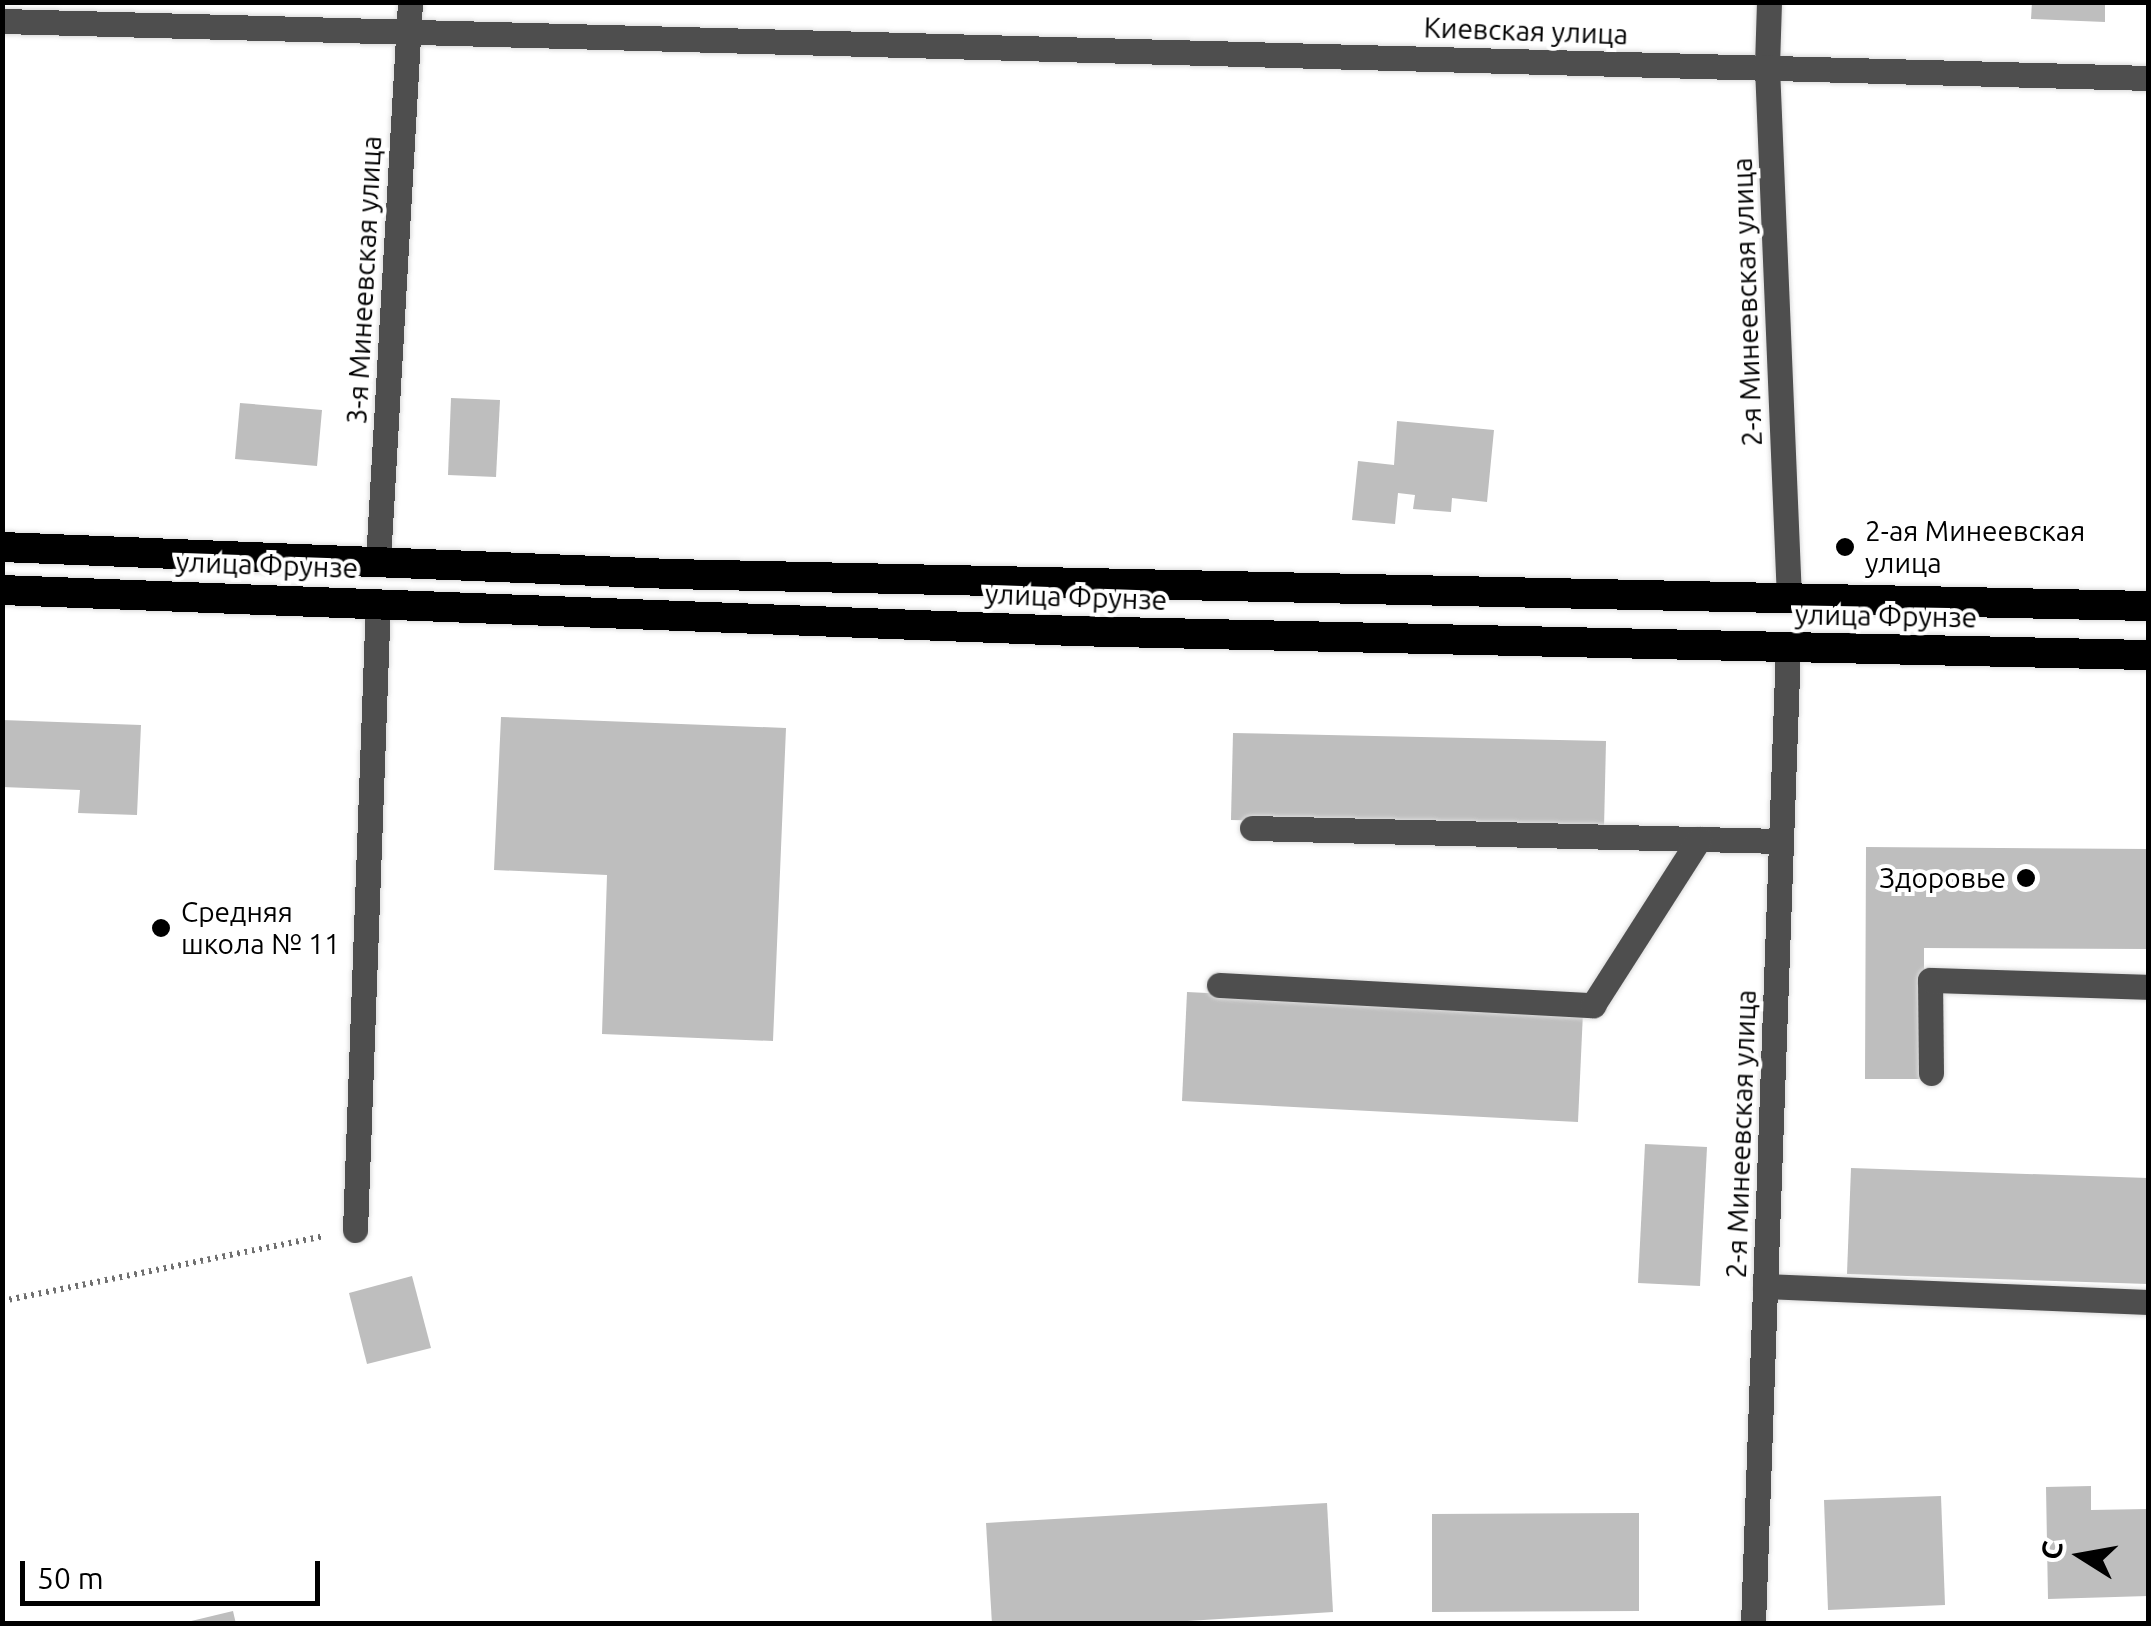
<!DOCTYPE html>
<meta charset="utf-8">
<style>
body{margin:0}
#map{position:relative;width:2151px;height:1626px;overflow:hidden;background:#fff;font-family:Ubuntu,sans-serif}
div>[style]{position:absolute}
[style*='--x']{left:calc(var(--x)*1px);top:calc(var(--y)*1px);width:calc(var(--w)*1px);rotate:calc(var(--a)*1deg)}
.building>*{inset:0;background:#bebebe}
.path>*{height:6px;margin-top:-3px;transform-origin:0;background:repeating-linear-gradient(90deg,#707070 0 2.5px,transparent 0 7.5px)}
.roads{filter:drop-shadow(0 0 2px #dbdbdb) drop-shadow(0 0 2px #dbdbdb)}
.minor>*{height:25px;margin:-12.5px;padding:0 12.5px;transform-origin:12.5px;border-radius:12.5px;background:#4e4e4e}
.highway>*{height:30px;margin:-15px;padding:0 15px;transform-origin:15px;border-radius:15px;background:#000}
.dots>*{width:28px;height:28px;translate:-50% -50%;box-sizing:border-box;border:5px solid #fff;border-radius:50%}
span{translate:-50% -50%;white-space:nowrap;text-align:center;line-height:1.15;-webkit-text-stroke:8px #fff;paint-order:stroke}
.street-label{font-size:28px;color:#000}
.poi-label{font-size:28px;color:#000}
.left{translate:0 -50%;text-align:left}
.right{translate:-100% -50%;text-align:right}
.frame{position:absolute;inset:0;border:5px solid #000;pointer-events:none}
.north{position:absolute;left:2031px;top:1506px;width:100px;height:100px;-webkit-text-stroke:8px #fff;paint-order:stroke;rotate:281deg;font-size:28px;font-weight:700;line-height:40px;text-align:center;color:#000}
.north::after{content:'';display:block;margin:auto;width:35px;height:45px;background:#000;clip-path:polygon(50% 0,100% 100%,50% 72%,0 100%)}
.scale{position:absolute;left:20px;top:1561px;width:300px;height:45px;box-sizing:border-box;border:5px solid #000;border-top:0;padding-left:12px;font-size:30px;line-height:35px;white-space:nowrap;color:#000;-webkit-text-stroke:8px #fff;paint-order:stroke}
</style>
<div id="map">
<div class="building">
<div style="clip-path:polygon(2032px 2px,2105px 2px,2105px 22px,2031px 19px)"></div>
<div style="clip-path:polygon(451px 398px,500px 400px,496px 477px,448px 475px)"></div>
<div style="clip-path:polygon(240px 403px,322px 410px,317px 466px,235px 459px)"></div>
<div style="clip-path:polygon(1397px 421px,1494px 430px,1487px 502px,1452px 498px,1451px 512px,1413px 509px,1415px 495px,1398px 493px,1395px 524px,1352px 520px,1358px 461px,1394px 465px)"></div>
<div style="clip-path:polygon(501px 717px,786px 728px,773px 1041px,602px 1034px,607px 875px,494px 870px)"></div>
<div style="clip-path:polygon(2px 720px,141px 725px,137px 815px,78px 813px,80px 790px,2px 787px)"></div>
<div style="clip-path:polygon(1233px 733px,1606px 741px,1604px 828px,1231px 820px)"></div>
<div style="clip-path:polygon(1866px 847px,2148px 849px,2148px 949px,1924px 948px,1924px 1079px,1865px 1079px)"></div>
<div style="clip-path:polygon(1187px 992px,1583px 1012px,1578px 1122px,1182px 1101px)"></div>
<div style="clip-path:polygon(1645px 1144px,1707px 1147px,1700px 1286px,1638px 1283px)"></div>
<div style="clip-path:polygon(1851px 1168px,2148px 1178px,2148px 1284px,1847px 1274px)"></div>
<div style="clip-path:polygon(412px 1276px,431px 1348px,367px 1364px,349px 1293px)"></div>
<div style="clip-path:polygon(2091px 1486px,2091px 1510px,2148px 1509px,2148px 1596px,2048px 1599px,2046px 1487px)"></div>
<div style="clip-path:polygon(1941px 1496px,1945px 1605px,1828px 1610px,1824px 1500px)"></div>
<div style="clip-path:polygon(1327px 1503px,1333px 1612px,1139px 1624px,992px 1624px,986px 1523px)"></div>
<div style="clip-path:polygon(1639px 1513px,1639px 1611px,1432px 1612px,1432px 1514px)"></div>
<div style="clip-path:polygon(233px 1611px,236px 1624px,187px 1624px,187px 1622px)"></div>
</div>
<div class="path">
<div style="--x:2;--y:1301;--w:329;--a:-11.4"></div>
</div>
<div class="roads">
<div class="minor">
<div style="--x:1769;--y:2;--w:65;--a:91.8"></div>
<div style="--x:1767;--y:67;--w:531;--a:87.63"></div>
<div style="--x:2;--y:21;--w:2147;--a:1.52"></div>
<div style="--x:378;--y:561;--w:560;--a:-86.72"></div>
<div style="--x:1252;--y:828;--w:529;--a:1.41"></div>
<div style="--x:1219;--y:985;--w:375;--a:3.1"></div>
<div style="--x:1593;--y:1005;--w:197;--a:-57.4"></div>
<div style="--x:1931;--y:1073;--w:93;--a:-90.6"></div>
<div style="--x:1930;--y:980;--w:218;--a:1.8"></div>
<div style="--x:355;--y:1230;--w:629;--a:-87.91"></div>
<div style="--x:1765;--y:1286;--w:383;--a:2.4"></div>
<div style="--x:1753;--y:1624;--w:979;--a:-87.95"></div>
</div>
<div class="highway">
<div style="--x:2;--y:547;--w:669;--a:2.31"></div>
<div style="--x:670;--y:574;--w:1478;--a:1.24"></div>
<div style="--x:2;--y:590;--w:1071;--a:2.19"></div>
<div style="--x:1072;--y:631;--w:1076;--a:1.28"></div>
</div>
</div>
<div class="dots">
<div style="left:1845px;top:547px;background:#000"></div>
<div style="left:2026px;top:878px;background:#000"></div>
<div style="left:161px;top:928px;background:#000"></div>
</div>
<div class="street-label">
<span style="left:1526px;top:31px;rotate:2deg">Киевская улица</span>
<span style="left:364px;top:280px;rotate:-87deg">3-я Минеевская улица</span>
<span style="left:1747px;top:302px;rotate:-92deg">2-я Минеевская улица</span>
<span style="left:267px;top:565px;rotate:2deg">улица Фрунзе</span>
<span style="left:1076px;top:597px;rotate:2deg">улица Фрунзе</span>
<span style="left:1886px;top:616px;rotate:1deg">улица Фрунзе</span>
<span style="left:1741px;top:1134px;rotate:-88deg">2-я Минеевская улица</span>
</div>
<div class="poi-label">
<span class="left" style="left:1865px;top:547px">2-ая Минеевская<br>улица</span>
<span class="right" style="left:2006px;top:878px">Здоровье</span>
<span class="left" style="left:181px;top:928px">Средняя<br>школа № 11</span>
</div>
<div class="frame"></div>
<div class="north">С</div>
<div class="scale">50 m</div>
</div>
